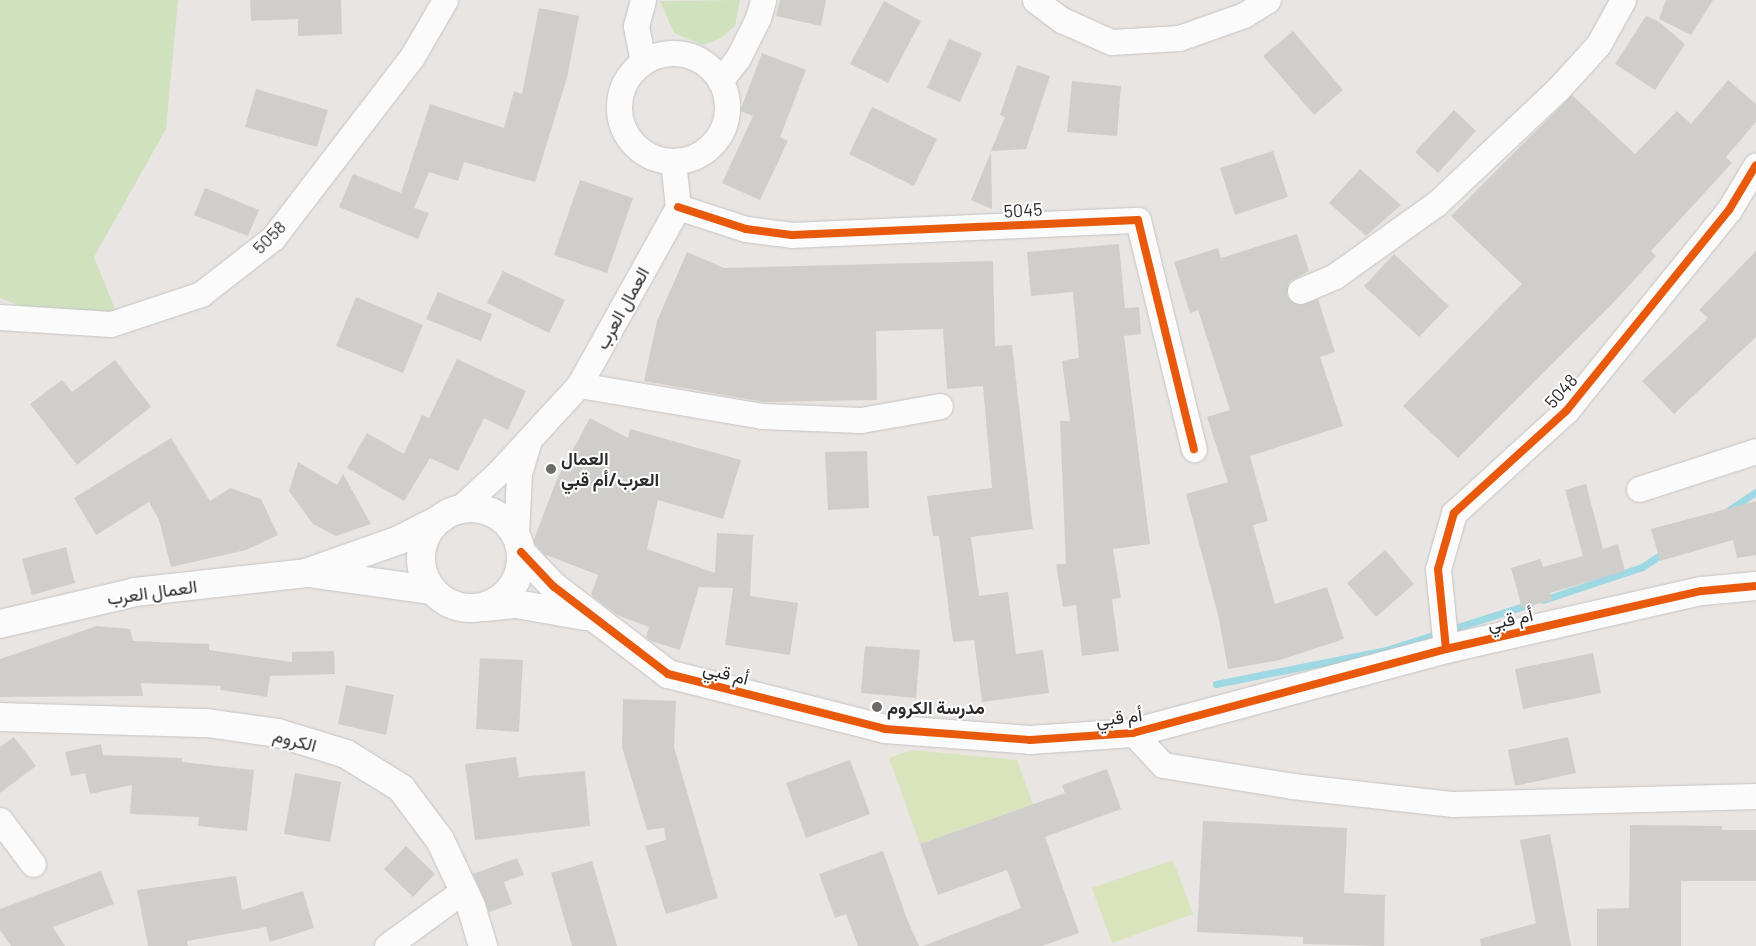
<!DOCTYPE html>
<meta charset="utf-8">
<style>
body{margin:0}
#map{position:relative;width:1756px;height:946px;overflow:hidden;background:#e9e5e2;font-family:Barlow,Vazirmatn,sans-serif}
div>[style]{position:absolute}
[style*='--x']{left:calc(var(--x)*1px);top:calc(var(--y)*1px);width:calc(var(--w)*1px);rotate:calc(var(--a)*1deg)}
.green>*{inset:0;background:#d0e1be}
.pitch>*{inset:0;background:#d9e4bc}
.stream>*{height:7px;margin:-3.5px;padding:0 3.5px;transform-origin:3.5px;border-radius:3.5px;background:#9dd8e3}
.building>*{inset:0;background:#d0cecb}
.roads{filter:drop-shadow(0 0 1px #c5c4c4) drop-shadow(0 0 1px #c5c4c4)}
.street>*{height:25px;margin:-12.5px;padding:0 12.5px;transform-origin:12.5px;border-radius:12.5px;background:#fcfbfb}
.street>.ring{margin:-12.5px;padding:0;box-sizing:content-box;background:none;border:25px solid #fcfbfb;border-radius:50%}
.secondary>*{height:28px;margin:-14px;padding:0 14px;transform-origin:14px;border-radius:14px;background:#fcfbfb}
.secondary>.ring{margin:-14px;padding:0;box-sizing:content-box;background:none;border:28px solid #fcfbfb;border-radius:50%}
.cycleway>*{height:8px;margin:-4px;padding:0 4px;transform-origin:4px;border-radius:4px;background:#e8590c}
.dots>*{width:14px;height:14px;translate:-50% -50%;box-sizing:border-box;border:2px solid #fff;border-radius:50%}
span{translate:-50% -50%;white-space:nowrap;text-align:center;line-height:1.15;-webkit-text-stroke:4px #fff;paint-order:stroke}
.street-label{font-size:18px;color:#2b2b2b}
.poi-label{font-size:18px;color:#2b2b2b;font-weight:700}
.left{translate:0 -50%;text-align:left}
</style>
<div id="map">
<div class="green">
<div style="clip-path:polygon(0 0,178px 0,166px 129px,94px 257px,117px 314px,23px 307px,0 298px)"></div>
<div style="clip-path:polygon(740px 0,735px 26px,721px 38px,703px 45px,674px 33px,660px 1px)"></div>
</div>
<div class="pitch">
<div style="clip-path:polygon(912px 750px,1017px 760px,1033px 804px,920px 844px,889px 758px)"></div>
<div style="clip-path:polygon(1173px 860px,1193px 914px,1112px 943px,1092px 888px)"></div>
</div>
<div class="stream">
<div style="--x:1726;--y:512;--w:36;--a:-34"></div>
<div style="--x:1543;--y:600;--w:104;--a:-18.4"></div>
<div style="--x:1642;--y:567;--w:27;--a:-33"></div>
<div style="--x:1216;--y:684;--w:173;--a:-11.3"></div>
<div style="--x:1386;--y:650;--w:151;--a:-17.7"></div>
</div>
<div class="building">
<div style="clip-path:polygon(250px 0,341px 0,342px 34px,298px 36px,298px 19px,251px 21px)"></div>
<div style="clip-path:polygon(780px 0,826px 0,821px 26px,776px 16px)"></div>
<div style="clip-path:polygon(1666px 0,1713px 0,1691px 35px,1659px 19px)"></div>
<div style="clip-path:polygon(884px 1px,921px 21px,888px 83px,850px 64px)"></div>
<div style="clip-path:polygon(539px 8px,579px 16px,567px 78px,535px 182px,464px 162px,458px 181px,429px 172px,414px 208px,429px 213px,418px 239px,339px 207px,353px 174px,401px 193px,430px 104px,504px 128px,514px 91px,522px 94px)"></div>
<div style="clip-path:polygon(1646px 16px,1658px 21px,1685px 44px,1655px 90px,1615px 64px)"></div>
<div style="clip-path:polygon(1293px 31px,1343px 90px,1314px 115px,1263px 56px)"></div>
<div style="clip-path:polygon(949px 39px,982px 53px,960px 102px,927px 88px)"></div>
<div style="clip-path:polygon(762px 53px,806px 70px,780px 137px,788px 141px,760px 200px,722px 183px,753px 116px,740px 111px)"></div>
<div style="clip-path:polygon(1017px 65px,1050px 76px,1026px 149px,991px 151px,1005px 117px,1000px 115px)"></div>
<div style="clip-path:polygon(1728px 80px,1756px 104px,1756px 122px,1726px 157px,1732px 163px,1651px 251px,1656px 256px,1614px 302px,1458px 458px,1403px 406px,1522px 284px,1451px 216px,1572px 95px,1635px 154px,1677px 111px,1691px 124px)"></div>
<div style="clip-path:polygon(1072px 81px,1121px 86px,1117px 136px,1067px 132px)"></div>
<div style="clip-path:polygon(256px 89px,328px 110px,317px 147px,245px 127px)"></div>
<div style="clip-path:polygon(872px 107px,937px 139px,914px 186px,849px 154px)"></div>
<div style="clip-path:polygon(1454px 110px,1476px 131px,1438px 173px,1415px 152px)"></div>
<div style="clip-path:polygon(1273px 151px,1288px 197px,1235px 215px,1220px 168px)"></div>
<div style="clip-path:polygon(991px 152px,992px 209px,971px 200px)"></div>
<div style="clip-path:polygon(1360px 169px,1401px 205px,1366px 236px,1329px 203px)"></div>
<div style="clip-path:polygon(580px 180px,633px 198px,607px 273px,554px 255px)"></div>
<div style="clip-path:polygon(205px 188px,259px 210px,248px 236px,194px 215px)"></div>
<div style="clip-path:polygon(1297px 234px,1309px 271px,1289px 282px,1287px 296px,1299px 305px,1318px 299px,1335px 352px,1320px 357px,1343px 426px,1250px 456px,1268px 521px,1253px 525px,1275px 604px,1327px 587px,1344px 639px,1280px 660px,1228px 669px,1218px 615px,1186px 494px,1228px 482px,1207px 417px,1230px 410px,1198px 310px,1190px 313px,1174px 262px,1218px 248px,1221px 258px)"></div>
<div style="clip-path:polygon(1119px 244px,1125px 308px,1139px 307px,1141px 334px,1124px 336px,1150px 544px,1113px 549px,1121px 598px,1112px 599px,1119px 651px,1082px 656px,1076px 605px,1063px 607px,1056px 564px,1066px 564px,1060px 421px,1070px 421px,1062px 361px,1079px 358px,1073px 292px,1031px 296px,1027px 252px)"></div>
<div style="clip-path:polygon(1756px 251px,1756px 337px,1674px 414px,1642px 381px,1708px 318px,1699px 310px)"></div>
<div style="clip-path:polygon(687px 252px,724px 268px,993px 261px,995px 346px,1012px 345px,1033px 529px,971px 537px,979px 596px,1008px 592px,1016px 654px,1043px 650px,1049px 693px,982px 702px,974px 640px,953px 642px,939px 536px,933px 536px,927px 496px,992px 488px,983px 386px,947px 389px,943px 329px,876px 331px,877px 400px,764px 402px,644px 381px,657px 321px)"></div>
<div style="clip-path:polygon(1394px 254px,1449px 306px,1419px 337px,1364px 286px)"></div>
<div style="clip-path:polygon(503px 271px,565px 300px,549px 333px,487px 303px)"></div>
<div style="clip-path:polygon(438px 292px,492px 314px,481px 341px,426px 319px)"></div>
<div style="clip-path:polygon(356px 297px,423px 325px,403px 373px,336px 346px)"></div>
<div style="clip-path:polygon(457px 359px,526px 391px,508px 430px,484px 418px,458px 471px,430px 458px,404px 501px,347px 468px,367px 433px,404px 454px,422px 415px,429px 418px)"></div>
<div style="clip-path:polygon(115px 360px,151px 407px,77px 465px,30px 404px,62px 380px,72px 392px)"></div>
<div style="clip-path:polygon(590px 418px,628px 438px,630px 429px,741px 460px,723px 519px,658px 500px,647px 549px,715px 573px,717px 533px,753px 535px,750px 596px,798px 603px,790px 655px,725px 645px,733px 588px,699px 587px,680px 650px,651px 641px,646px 637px,649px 627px,617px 615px,591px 595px,598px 575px,544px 554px,533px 542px,557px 479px)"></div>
<div style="clip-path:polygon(171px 438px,210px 501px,230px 488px,261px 499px,278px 535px,246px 550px,171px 567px,159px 520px,149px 502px,96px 535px,74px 498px)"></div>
<div style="clip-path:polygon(867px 451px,869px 508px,828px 510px,825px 452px)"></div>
<div style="clip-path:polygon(298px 462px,337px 485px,343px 474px,371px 524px,336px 536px,313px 524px,289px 491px)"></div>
<div style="clip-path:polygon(1586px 484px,1603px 549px,1618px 544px,1625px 571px,1550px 593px,1552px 600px,1522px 608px,1511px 568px,1540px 559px,1543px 567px,1583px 556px,1565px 490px)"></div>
<div style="clip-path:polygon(1756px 501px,1756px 555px,1737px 558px,1733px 540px,1660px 561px,1651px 529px)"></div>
<div style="clip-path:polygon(66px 547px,75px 583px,32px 595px,22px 559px)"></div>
<div style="clip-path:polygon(1385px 550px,1414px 584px,1376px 617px,1347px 583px)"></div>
<div style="clip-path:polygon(97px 626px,130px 629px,133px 641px,209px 644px,209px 650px,292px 662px,292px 652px,334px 651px,335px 674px,270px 676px,267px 697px,220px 690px,221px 686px,141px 683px,143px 696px,0 697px,0 659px)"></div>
<div style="clip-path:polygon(865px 646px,920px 650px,916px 698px,861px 693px)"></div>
<div style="clip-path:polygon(1593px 653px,1601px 693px,1523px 709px,1515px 669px)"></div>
<div style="clip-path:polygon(480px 658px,523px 660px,519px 732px,476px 729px)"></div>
<div style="clip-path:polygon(346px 685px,394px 695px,386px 735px,338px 724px)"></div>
<div style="clip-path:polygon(623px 699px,676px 701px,674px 747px,718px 898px,666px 914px,645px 846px,666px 840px,664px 828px,647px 830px,622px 747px)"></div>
<div style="clip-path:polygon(14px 737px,36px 766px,0 793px,0 747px)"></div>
<div style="clip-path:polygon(1568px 737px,1576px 773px,1515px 786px,1508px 750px)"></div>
<div style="clip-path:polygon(101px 744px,103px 755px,182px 758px,182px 762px,254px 770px,247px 831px,198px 826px,199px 817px,130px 814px,132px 785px,90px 794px,85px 773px,71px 776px,65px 752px)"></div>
<div style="clip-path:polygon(516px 757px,519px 777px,585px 771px,590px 826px,475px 840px,465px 764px)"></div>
<div style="clip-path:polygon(850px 760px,870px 814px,806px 838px,786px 783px)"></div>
<div style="clip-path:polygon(1107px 769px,1121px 809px,1045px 837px,1079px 933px,1042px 946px,923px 946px,1021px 908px,1007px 870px,938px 895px,920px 844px,1065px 793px,1062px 785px)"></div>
<div style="clip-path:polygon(295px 773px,341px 782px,330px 842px,284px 834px)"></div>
<div style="clip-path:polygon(1203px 821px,1347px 828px,1344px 893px,1385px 895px,1384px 946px,1303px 944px,1303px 937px,1197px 932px)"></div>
<div style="clip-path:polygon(1630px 825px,1722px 826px,1722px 830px,1756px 830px,1756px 881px,1681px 881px,1681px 946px,1597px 946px,1597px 909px,1629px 908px)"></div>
<div style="clip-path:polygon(1550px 834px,1571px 946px,1481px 946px,1480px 939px,1536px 923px,1520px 840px)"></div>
<div style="clip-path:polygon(406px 846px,435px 874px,413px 897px,384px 869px)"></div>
<div style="clip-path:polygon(883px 851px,907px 919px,919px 946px,858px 946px,846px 914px,835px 918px,819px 874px)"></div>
<div style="clip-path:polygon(517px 858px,524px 875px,504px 882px,512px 904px,489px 912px,473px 874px)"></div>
<div style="clip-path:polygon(592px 861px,617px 946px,572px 946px,551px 873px)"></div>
<div style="clip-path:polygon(101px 871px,114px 904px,53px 927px,65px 946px,11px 946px,0 930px,0 909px)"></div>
<div style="clip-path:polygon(236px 876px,242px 910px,303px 891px,314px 928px,270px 942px,266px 927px,187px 941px,188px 946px,148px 946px,137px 890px)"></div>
</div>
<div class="roads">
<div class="street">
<div style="--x:643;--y:0;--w:27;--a:105"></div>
<div style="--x:636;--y:26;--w:37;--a:79"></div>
<div style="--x:1035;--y:0;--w:34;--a:37"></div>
<div style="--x:1062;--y:20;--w:54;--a:24.2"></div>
<div style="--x:1111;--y:42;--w:68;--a:-3.4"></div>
<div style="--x:1179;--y:38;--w:69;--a:-19.5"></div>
<div style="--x:1244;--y:15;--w:28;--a:-32"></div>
<div class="ring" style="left:619px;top:53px;width:83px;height:83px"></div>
<div style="--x:720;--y:81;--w:29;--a:-52"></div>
<div style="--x:738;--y:58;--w:45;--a:-63.4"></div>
<div style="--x:758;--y:18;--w:19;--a:-74"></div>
<div style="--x:678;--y:207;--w:71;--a:17.9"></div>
<div style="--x:746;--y:229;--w:46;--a:7.4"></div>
<div style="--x:792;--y:235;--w:346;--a:-2.5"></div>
<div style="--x:1138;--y:220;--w:236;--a:76.3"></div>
<div style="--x:1300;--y:291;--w:38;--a:-23"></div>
<div style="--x:1335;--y:276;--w:125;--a:-35.6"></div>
<div style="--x:1437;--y:203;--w:166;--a:-43.3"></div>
<div style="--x:1558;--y:89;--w:59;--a:-47.7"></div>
<div style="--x:1598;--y:45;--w:51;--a:-60.9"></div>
<div style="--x:0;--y:317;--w:111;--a:3.6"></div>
<div style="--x:111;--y:324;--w:95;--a:-18.4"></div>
<div style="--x:201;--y:294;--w:91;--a:-37.9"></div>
<div style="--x:273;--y:238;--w:228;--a:-52.5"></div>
<div style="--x:412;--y:57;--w:66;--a:-59.9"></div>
<div style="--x:579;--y:385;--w:186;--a:9.6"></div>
<div style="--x:762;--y:416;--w:99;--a:2.3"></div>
<div style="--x:861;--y:420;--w:80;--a:-10"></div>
<div style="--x:1639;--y:489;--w:123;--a:-18"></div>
<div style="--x:458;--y:510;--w:56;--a:-42.8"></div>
<div style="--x:499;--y:472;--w:118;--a:-47.4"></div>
<div style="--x:579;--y:385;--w:204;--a:-60.9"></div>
<div style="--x:678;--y:207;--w:46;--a:-96.2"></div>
<div style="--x:516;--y:535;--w:62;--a:-87.2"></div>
<div style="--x:519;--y:473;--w:31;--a:-73"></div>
<div style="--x:1446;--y:649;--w:80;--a:-95.7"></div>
<div style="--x:1438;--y:569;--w:58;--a:-74.1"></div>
<div style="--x:1454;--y:513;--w:153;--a:-42.3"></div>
<div style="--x:1567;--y:410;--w:257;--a:-51"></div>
<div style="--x:1729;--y:210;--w:52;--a:-59"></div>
<div style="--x:1133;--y:733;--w:44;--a:46.8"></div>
<div style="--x:1163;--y:765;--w:131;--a:9.2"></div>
<div style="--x:1292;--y:786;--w:162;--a:6.4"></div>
<div style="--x:1453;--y:804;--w:303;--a:-1.5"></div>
<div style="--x:0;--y:820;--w:55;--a:53.1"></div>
<div style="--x:387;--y:946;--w:95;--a:-36"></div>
</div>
<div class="secondary">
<div class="ring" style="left:421px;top:508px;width:72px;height:72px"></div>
<div style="--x:521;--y:552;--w:47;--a:46.7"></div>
<div style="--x:553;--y:586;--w:145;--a:37.4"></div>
<div style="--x:668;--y:674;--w:224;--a:14.2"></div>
<div style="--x:885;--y:729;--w:145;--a:4.3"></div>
<div style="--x:1030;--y:740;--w:103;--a:-3.9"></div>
<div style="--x:1133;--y:733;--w:324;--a:-15"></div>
<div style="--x:1446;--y:649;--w:262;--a:-12.8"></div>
<div style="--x:1702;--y:591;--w:54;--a:-5.3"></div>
<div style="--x:315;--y:574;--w:118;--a:7.8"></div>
<div style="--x:485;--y:607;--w:31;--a:-6"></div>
<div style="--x:516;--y:604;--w:70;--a:9.9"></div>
<div style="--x:0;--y:624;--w:139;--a:-13.3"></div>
<div style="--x:135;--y:592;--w:172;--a:-6.3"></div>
<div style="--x:306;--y:573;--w:99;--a:-19.5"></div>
<div style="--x:399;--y:540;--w:48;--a:-27.1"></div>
<div style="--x:0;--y:717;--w:207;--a:1.7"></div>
<div style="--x:207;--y:723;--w:72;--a:8"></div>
<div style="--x:278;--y:733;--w:71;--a:17.2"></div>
<div style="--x:346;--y:754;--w:65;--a:31.7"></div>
<div style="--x:401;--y:788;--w:65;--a:53.1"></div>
<div style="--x:440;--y:840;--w:73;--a:64.8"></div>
<div style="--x:471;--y:906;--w:42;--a:73.3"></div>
</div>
</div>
<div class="cycleway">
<div style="--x:678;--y:207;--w:71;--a:17.9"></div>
<div style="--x:746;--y:229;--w:46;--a:7.4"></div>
<div style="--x:792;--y:235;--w:346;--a:-2.5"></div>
<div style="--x:1138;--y:220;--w:236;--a:76.3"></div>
<div style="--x:521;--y:552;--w:47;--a:46.7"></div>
<div style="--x:553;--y:586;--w:145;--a:37.4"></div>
<div style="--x:668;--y:674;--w:224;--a:14.2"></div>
<div style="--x:885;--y:729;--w:145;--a:4.3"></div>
<div style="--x:1030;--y:740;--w:103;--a:-3.9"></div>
<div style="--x:1133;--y:733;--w:324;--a:-15"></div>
<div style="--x:1446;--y:649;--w:262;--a:-12.8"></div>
<div style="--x:1702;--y:591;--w:54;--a:-5.3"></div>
<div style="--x:1446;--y:649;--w:80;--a:-95.7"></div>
<div style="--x:1438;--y:569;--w:58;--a:-74.1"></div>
<div style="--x:1454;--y:513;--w:153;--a:-42.3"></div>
<div style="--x:1567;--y:410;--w:257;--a:-51"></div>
<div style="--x:1729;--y:210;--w:52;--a:-59"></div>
</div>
<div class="dots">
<div style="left:551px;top:469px;background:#6e6c6b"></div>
<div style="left:877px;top:707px;background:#6e6c6b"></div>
</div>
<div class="street-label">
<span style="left:1023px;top:210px;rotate:-3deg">5045</span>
<span style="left:269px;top:237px;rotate:-45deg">5058</span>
<span style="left:622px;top:308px;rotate:-61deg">العمال العرب</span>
<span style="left:1561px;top:391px;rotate:-48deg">5048</span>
<span style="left:152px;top:592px;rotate:-8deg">العمال العرب</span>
<span style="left:1510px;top:619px;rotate:-13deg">أم قبي</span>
<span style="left:726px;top:673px;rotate:14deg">أم قبي</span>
<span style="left:1119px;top:717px;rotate:-7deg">أم قبي</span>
<span style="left:295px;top:740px;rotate:15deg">الكروم</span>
</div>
<div class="poi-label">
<span class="left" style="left:561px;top:469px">العمال<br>العرب/أم قبي</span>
<span class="left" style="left:887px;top:707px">مدرسة الكروم</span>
</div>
</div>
